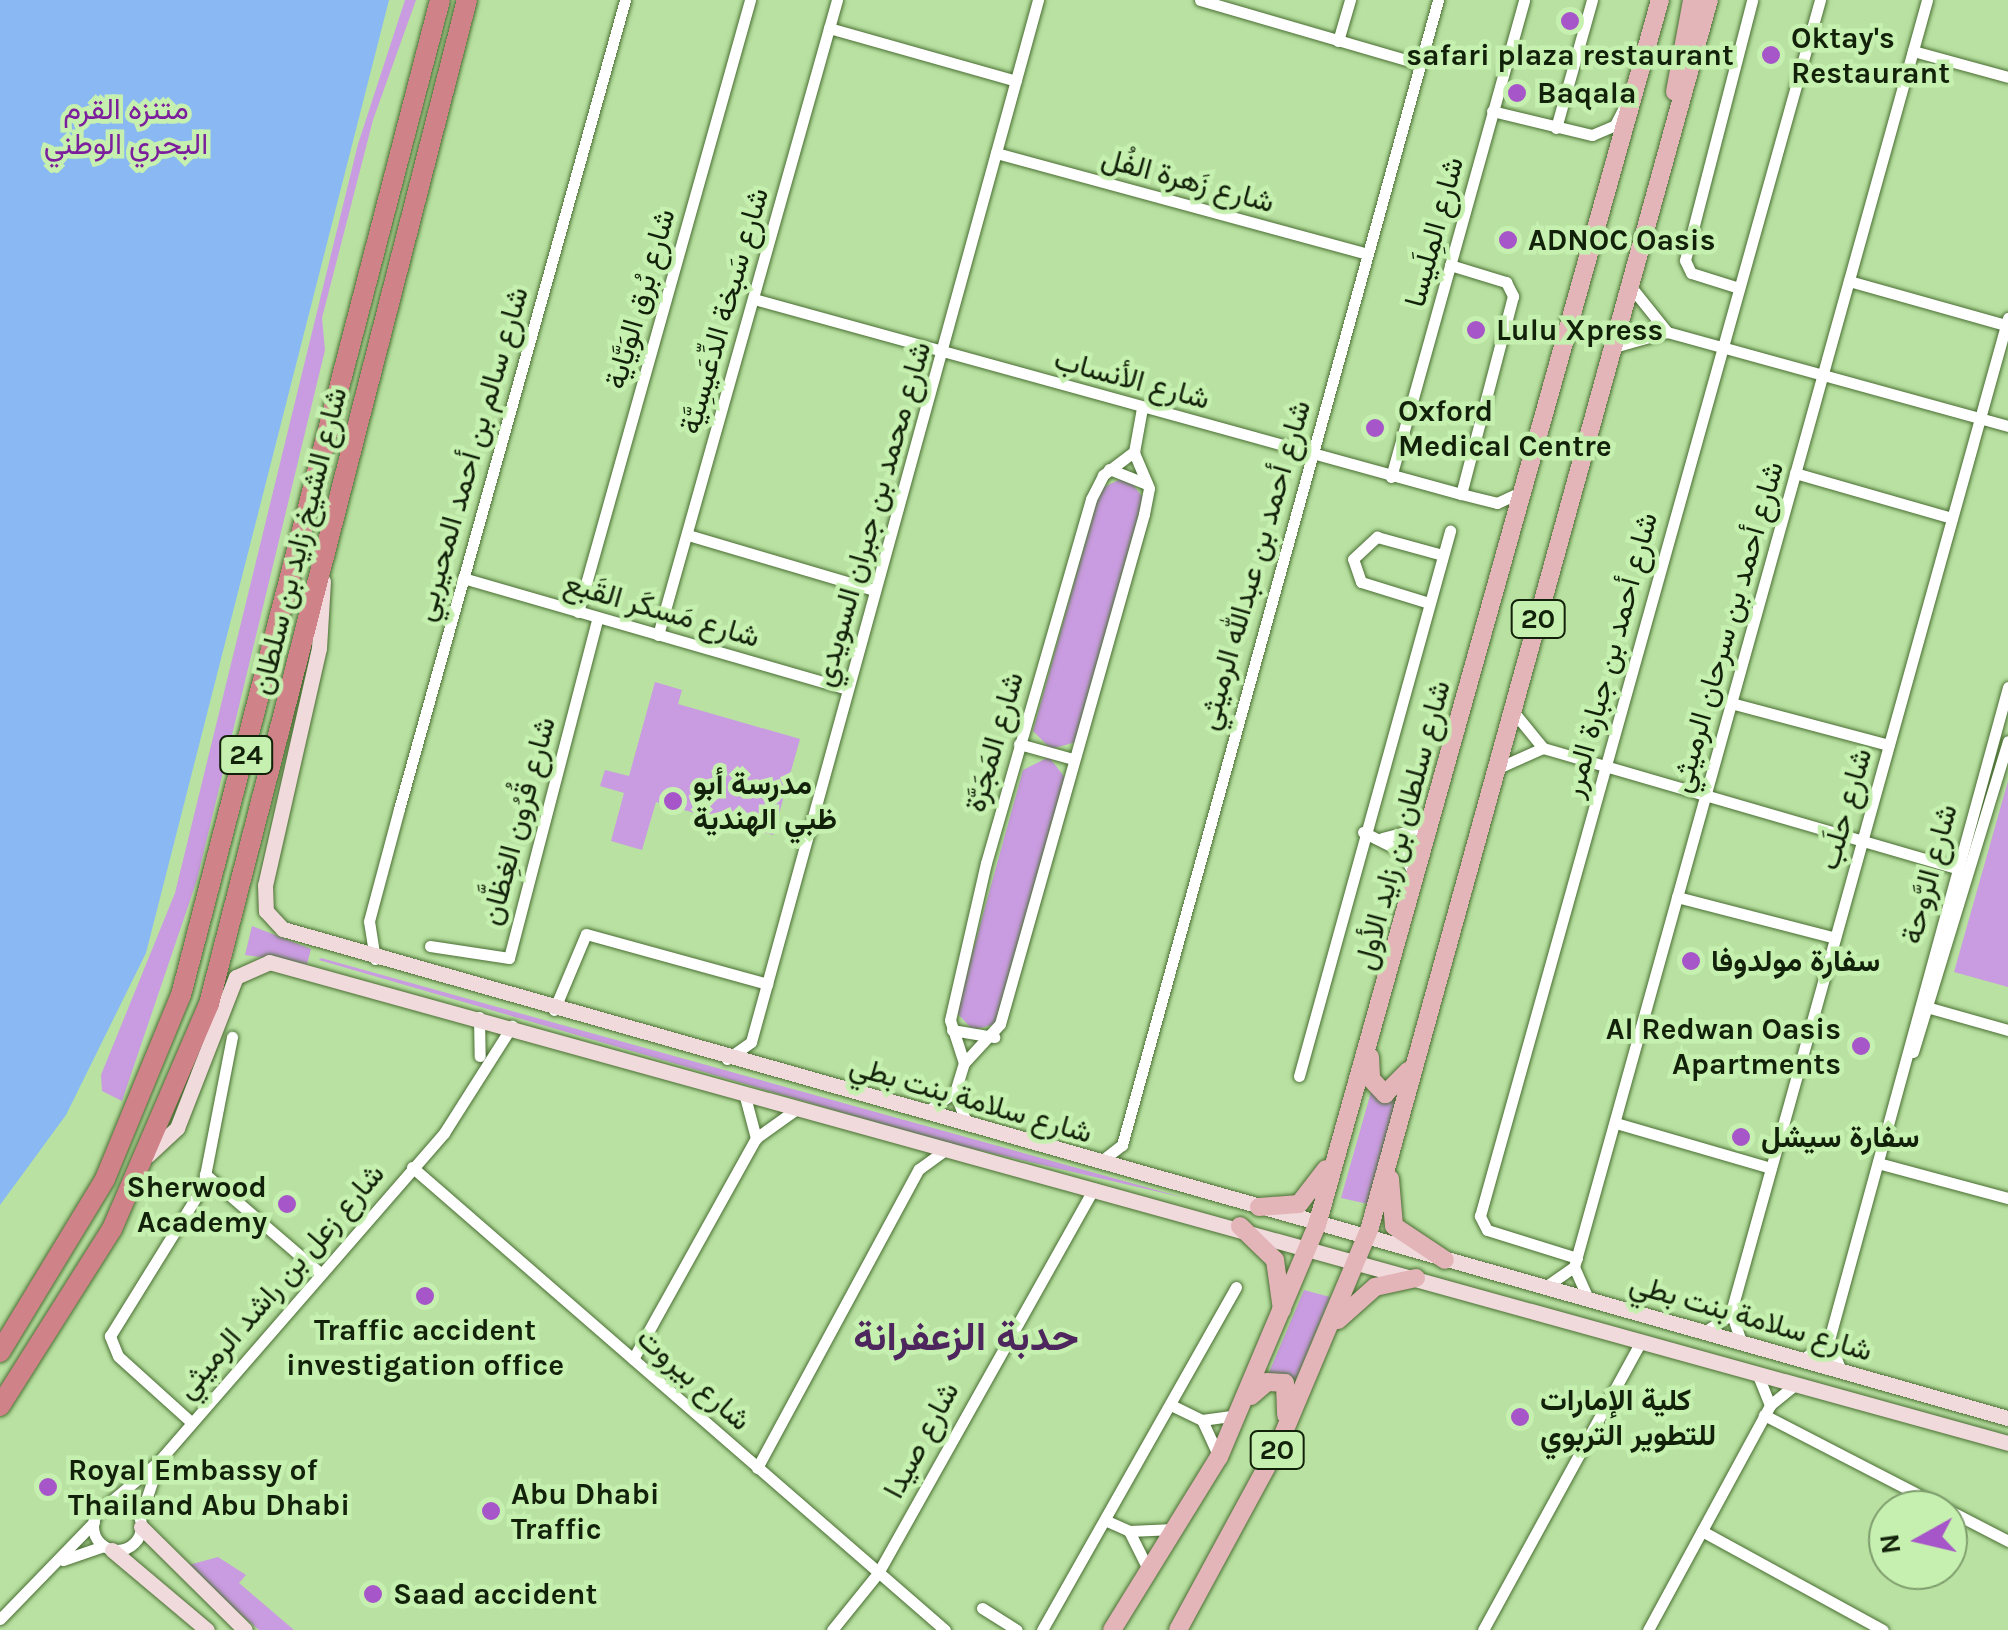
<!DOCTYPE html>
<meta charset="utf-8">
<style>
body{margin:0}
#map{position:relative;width:2008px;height:1630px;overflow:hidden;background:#b9e2a2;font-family:Karla,Vazirmatn,sans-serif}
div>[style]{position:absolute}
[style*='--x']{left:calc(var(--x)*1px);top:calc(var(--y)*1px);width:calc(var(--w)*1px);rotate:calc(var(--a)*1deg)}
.green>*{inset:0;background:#c99be0}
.water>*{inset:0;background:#89b8f2}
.roads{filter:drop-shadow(0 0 2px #4a6e33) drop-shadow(0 0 2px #4a6e33)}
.street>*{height:11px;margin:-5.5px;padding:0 5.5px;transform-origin:5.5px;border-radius:5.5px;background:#fff}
.street>.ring{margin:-5.5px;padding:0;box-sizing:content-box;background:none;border:11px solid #fff;border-radius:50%}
.secondary>*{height:15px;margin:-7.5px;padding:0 7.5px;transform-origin:7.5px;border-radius:7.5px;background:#f1dadc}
.primary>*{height:18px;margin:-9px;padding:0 9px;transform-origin:9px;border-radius:9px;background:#e3b4b8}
.highway>*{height:20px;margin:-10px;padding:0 10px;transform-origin:10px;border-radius:10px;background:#d08289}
.dots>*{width:28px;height:28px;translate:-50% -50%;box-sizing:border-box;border:5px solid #c6f0af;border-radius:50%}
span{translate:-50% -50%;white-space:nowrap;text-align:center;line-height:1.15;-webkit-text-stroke:9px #c6f0af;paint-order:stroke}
.shield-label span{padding:2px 8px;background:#c6f0af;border:2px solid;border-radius:8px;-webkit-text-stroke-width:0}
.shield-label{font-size:28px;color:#122109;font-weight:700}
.poi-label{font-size:30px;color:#122109;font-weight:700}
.left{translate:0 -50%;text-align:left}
.right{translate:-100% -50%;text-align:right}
.park-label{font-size:30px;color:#7b1f9d}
.street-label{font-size:30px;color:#122109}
.district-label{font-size:40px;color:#4c265c;font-weight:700}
.north{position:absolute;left:1868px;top:1490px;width:100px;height:100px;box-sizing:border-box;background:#c6f0af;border:2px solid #7e9d6d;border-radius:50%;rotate:262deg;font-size:28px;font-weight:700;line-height:40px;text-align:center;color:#122109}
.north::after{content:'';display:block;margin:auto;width:35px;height:45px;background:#a656c8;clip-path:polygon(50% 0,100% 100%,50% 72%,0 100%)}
</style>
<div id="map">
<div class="green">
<div style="clip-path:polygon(405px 0,416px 0,373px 120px,322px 318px,325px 350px,197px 880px,122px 1101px,102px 1091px,101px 1075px,175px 893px,358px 144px)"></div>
<div style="clip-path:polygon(1127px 476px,1143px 498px,1076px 742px,1051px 749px,1033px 731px,1100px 489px)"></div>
<div style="clip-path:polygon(655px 682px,682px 690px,678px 704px,800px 739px,773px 835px,656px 802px,642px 850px,611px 841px,624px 793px,600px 786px,605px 770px,629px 776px)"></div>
<div style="clip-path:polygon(1049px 757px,1066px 779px,999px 1023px,973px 1030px,956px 1012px,1023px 770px)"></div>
<div style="clip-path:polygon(2008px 781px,2008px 987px,1954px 972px)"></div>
<div style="clip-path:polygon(252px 926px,311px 949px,307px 964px,245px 955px)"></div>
<div style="clip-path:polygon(319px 960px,321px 958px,1185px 1198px,948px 1143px)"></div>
<div style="clip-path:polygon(1371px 1092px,1400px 1097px,1368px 1204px,1341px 1198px)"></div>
<div style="clip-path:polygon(1304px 1290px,1330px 1297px,1293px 1387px,1267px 1377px)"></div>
<div style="clip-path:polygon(218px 1557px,246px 1575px,239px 1583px,294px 1630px,259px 1630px,185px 1566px)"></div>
</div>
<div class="water">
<div style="clip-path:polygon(0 0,389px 0,146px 953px,66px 1115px,0 1205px)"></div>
</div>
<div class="roads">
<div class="street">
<div style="--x:1200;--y:0;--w:230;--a:16.2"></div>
<div style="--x:829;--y:28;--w:194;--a:15.8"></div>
<div style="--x:1338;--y:41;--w:43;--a:-73.7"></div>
<div style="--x:1913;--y:51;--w:98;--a:15.3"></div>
<div style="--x:1492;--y:111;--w:103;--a:13.5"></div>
<div style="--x:1592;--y:135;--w:25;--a:-23"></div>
<div style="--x:1615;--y:125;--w:18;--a:-63"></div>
<div style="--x:1556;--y:128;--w:133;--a:-74.3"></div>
<div style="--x:996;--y:153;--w:385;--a:15.2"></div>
<div style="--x:1450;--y:265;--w:59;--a:16.9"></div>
<div style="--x:1506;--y:282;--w:16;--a:63"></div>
<div style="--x:1513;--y:296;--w:205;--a:104.7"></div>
<div style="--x:1849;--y:281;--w:163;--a:15.7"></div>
<div style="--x:1631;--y:287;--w:58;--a:51.3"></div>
<div style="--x:1739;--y:288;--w:50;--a:-162.6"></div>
<div style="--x:1691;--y:273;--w:14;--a:-115"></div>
<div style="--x:1685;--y:260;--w:268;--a:-75.5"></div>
<div style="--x:754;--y:299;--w:733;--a:15.42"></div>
<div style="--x:1461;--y:494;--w:37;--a:14"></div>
<div style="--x:1497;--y:503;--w:29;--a:-25"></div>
<div style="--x:1614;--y:347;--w:55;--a:-15.8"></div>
<div style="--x:1667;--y:332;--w:354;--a:15.4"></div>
<div style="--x:1109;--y:469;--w:41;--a:21.5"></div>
<div style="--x:1795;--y:473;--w:163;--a:16"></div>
<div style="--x:1391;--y:477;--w:495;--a:-74.4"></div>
<div style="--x:688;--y:535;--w:194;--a:16.5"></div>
<div style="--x:463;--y:578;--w:400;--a:16.1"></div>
<div style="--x:1429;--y:603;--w:71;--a:-162.8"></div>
<div style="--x:1361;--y:582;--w:24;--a:-109"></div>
<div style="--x:1353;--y:559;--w:33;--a:-43"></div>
<div style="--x:1377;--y:537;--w:68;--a:15.3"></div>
<div style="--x:578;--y:612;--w:636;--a:-74.3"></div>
<div style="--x:658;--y:635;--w:660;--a:-74.26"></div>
<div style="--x:1731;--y:703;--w:163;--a:14.9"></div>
<div style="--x:1512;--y:710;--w:49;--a:50.8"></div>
<div style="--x:1543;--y:748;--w:431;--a:16.2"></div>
<div style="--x:1019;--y:744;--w:56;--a:15.5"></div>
<div style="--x:1498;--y:768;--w:49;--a:-24"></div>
<div style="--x:1363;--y:832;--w:42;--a:26.6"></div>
<div style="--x:1401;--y:851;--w:28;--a:60"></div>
<div style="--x:1382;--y:838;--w:49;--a:-14.3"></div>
<div style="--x:1677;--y:897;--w:163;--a:14.5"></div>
<div style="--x:430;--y:946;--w:80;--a:8.6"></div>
<div style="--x:509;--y:958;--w:352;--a:-75.4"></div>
<div style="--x:375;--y:959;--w:38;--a:-99"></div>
<div style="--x:369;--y:921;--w:116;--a:-75"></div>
<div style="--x:399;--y:809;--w:840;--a:-74.39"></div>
<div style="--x:1930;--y:1008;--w:81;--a:15.8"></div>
<div style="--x:554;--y:1010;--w:82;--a:-67.2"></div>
<div style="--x:586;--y:934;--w:188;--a:15.4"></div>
<div style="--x:479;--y:1017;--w:39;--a:89"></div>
<div style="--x:952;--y:1030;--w:43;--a:9.5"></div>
<div style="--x:1913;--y:1052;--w:325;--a:-73"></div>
<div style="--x:727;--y:1059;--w:29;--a:-35"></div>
<div style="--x:751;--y:1042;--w:1081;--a:-74.6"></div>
<div style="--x:964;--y:1063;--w:45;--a:-108"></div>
<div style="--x:950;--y:1020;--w:161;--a:-77.1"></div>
<div style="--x:986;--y:863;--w:379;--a:-73.9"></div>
<div style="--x:1091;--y:499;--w:27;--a:-63"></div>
<div style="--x:1103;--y:475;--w:39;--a:-37"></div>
<div style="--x:1299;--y:1076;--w:566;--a:-74.51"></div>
<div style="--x:955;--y:1092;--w:35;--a:70"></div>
<div style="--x:744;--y:1093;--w:47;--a:75.1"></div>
<div style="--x:926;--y:1112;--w:35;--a:-35"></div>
<div style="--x:955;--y:1092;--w:30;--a:-73"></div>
<div style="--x:964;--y:1063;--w:53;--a:-47.3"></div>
<div style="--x:1000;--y:1024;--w:530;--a:-74.23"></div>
<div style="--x:1144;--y:514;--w:26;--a:-79"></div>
<div style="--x:1149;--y:488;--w:39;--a:-113"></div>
<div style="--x:1134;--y:452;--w:45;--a:-79.7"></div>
<div style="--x:1616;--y:1123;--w:161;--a:16.2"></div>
<div style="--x:1100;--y:1162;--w:28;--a:-38"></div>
<div style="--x:1122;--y:1145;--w:1188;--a:-74.57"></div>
<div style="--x:1878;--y:1163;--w:135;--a:15.1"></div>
<div style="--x:412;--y:1167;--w:706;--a:40.98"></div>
<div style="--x:205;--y:1174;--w:152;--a:40.7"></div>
<div style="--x:1577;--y:1258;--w:94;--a:-162.7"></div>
<div style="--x:1487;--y:1230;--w:16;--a:-117"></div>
<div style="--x:1480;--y:1216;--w:1263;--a:-74.38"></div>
<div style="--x:1574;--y:1267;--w:36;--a:66"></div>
<div style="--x:1545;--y:1287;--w:35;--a:-35"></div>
<div style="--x:1574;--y:1267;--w:1315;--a:-74.43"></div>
<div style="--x:1704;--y:1332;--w:31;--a:-33"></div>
<div style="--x:1829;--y:1340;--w:33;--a:69"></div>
<div style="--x:1741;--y:1342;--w:32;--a:-108"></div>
<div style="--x:1731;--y:1312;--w:1032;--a:-74.43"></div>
<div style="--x:633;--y:1359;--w:253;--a:-60.9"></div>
<div style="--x:756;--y:1138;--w:52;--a:-35.5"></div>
<div style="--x:1802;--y:1360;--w:34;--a:-37"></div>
<div style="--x:1829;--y:1340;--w:677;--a:-74.67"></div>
<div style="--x:1757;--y:1373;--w:35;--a:68"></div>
<div style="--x:1171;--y:1405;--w:34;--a:26"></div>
<div style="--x:1202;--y:1420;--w:37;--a:-8"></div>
<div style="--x:1764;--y:1415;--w:275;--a:27.3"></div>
<div style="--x:1202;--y:1420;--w:41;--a:65.3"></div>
<div style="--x:191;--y:1422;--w:98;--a:-137.9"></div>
<div style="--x:118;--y:1356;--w:22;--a:-112"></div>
<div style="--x:110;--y:1336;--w:176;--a:-58.2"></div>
<div style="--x:203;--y:1186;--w:152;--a:-79"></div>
<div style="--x:757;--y:1468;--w:340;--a:-61.6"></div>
<div style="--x:919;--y:1169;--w:36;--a:-36"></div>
<div class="ring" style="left:93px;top:1502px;width:37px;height:37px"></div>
<div style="--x:109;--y:1503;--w:65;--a:-40"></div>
<div style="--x:159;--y:1461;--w:435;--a:-49"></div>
<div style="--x:444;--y:1133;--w:127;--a:-57.6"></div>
<div style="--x:140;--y:1518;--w:60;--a:-71.6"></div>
<div style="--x:1107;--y:1521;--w:24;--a:24"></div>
<div style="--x:1129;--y:1531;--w:45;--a:-2.5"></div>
<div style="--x:1129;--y:1531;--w:45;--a:63.4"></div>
<div style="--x:1702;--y:1531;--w:206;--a:28.7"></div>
<div style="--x:63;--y:1560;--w:43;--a:-18.9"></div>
<div style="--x:982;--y:1608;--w:41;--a:32.2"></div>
<div style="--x:0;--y:1619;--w:135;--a:-45.9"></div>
<div style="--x:832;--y:1630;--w:73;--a:-51.1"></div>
<div style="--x:878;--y:1573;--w:441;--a:-60.7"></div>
<div style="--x:1042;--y:1630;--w:394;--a:-60.5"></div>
<div style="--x:1483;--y:1630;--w:329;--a:-61.3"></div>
<div style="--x:1648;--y:1630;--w:256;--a:-61.5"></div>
<div style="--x:1770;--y:1405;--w:33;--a:-39"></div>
</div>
<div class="secondary">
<div style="--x:323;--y:581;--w:67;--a:93.4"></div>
<div style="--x:319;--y:648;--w:243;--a:102.8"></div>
<div style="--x:265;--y:885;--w:26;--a:88"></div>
<div style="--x:266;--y:911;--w:25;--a:47"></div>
<div style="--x:283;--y:929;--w:1793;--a:15.83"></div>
<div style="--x:148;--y:1155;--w:40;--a:-43"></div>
<div style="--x:177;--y:1128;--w:162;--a:-68.7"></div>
<div style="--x:236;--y:977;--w:36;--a:-24"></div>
<div style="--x:269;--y:962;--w:1804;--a:15.46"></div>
<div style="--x:141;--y:1527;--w:146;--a:44.7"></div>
<div style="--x:112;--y:1550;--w:124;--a:40.1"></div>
</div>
<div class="primary">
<div style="--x:1675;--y:92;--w:94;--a:-79.5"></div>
<div style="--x:1370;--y:1057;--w:22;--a:87"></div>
<div style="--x:1371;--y:1079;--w:21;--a:47"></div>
<div style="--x:1385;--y:1094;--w:33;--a:-45"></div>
<div style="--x:1390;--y:1179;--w:47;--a:85.1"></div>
<div style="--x:1394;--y:1226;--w:61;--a:33.7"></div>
<div style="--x:1259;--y:1207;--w:40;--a:-4.3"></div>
<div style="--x:1299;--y:1204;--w:44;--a:-52.4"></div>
<div style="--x:1240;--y:1226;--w:49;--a:44.2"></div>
<div style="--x:1275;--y:1260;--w:50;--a:82"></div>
<div style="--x:1338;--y:1320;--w:50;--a:-41.7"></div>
<div style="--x:1375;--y:1287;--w:42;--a:-12.4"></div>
<div style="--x:1251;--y:1396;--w:21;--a:-41"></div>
<div style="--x:1267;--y:1382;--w:18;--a:3"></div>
<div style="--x:1285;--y:1383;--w:32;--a:88"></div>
<div style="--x:1112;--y:1630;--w:203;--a:-58.3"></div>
<div style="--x:1219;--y:1457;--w:252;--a:-67.1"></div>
<div style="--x:1317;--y:1225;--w:1272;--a:-74.36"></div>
<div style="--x:1178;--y:1630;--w:212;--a:-61.5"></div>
<div style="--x:1279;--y:1444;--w:235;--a:-67.2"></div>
<div style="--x:1370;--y:1227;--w:1273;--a:-74.56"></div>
</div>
<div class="highway">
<div style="--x:0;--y:1352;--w:202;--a:-58.7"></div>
<div style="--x:105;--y:1179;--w:199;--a:-67.6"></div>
<div style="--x:181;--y:995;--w:1028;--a:-75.41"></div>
<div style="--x:0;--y:1406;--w:209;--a:-57.7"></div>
<div style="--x:112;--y:1229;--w:245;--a:-66.7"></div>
<div style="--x:209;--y:1004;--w:1037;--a:-75.59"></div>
</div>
</div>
<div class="dots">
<div style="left:1570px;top:21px;background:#a656c8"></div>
<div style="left:1771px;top:55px;background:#a656c8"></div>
<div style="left:1517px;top:93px;background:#a656c8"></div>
<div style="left:1508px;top:240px;background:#a656c8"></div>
<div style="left:1476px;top:330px;background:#a656c8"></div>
<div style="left:1375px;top:428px;background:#a656c8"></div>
<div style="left:673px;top:801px;background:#a656c8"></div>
<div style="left:1691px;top:961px;background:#a656c8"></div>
<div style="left:1861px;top:1046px;background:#a656c8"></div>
<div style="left:1741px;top:1137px;background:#a656c8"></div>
<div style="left:287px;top:1204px;background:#a656c8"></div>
<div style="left:425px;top:1296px;background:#a656c8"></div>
<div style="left:1520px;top:1417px;background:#a656c8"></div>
<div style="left:48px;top:1487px;background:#a656c8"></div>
<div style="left:491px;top:1511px;background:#a656c8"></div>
<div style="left:373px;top:1594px;background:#a656c8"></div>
</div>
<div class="shield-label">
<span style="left:1538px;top:619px">20</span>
<span style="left:246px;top:755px">24</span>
<span style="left:1277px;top:1450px">20</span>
</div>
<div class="poi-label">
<span class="left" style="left:1791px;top:55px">Oktay's<br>Restaurant</span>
<span style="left:1570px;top:55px">safari plaza restaurant</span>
<span class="left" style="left:1537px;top:93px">Baqala</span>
<span class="left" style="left:1528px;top:240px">ADNOC Oasis</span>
<span class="left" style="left:1496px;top:330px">Lulu Xpress</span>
<span class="left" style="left:1398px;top:428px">Oxford<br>Medical Centre</span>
<span class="left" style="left:693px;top:801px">مدرسة أبو<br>ظبي الهندية</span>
<span class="left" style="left:1711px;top:961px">سفارة مولدوفا</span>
<span class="right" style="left:1841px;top:1046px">Al Redwan Oasis<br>Apartments</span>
<span class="left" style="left:1761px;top:1137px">سفارة سيشل</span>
<span class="right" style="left:267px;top:1204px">Sherwood<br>Academy</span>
<span style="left:425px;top:1347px">Traffic accident<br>investigation office</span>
<span class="left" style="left:1540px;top:1417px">كلية الإمارات<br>للتطوير التربوي</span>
<span class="left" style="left:68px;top:1487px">Royal Embassy of<br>Thailand Abu Dhabi</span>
<span class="left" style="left:511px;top:1511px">Abu Dhabi<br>Traffic</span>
<span class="left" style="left:393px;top:1594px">Saad accident</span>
</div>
<div class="park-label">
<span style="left:126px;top:126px">متنزه القرم<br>البحري الوطني</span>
</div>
<div class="street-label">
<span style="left:1188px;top:180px;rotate:15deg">شارع زَهرة الفُل</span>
<span style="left:1434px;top:232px;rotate:-75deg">شارع المِلَيسا</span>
<span style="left:640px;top:299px;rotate:-74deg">شارع بُرق الوَيَّاية</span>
<span style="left:724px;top:311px;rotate:-74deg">شارع سَبخة الدِّعَيسِيَّة</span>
<span style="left:1132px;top:379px;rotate:15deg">شارع الأنساب</span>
<span style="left:471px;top:454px;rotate:-74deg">شارع سالم بن أحمد المحيربي</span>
<span style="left:872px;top:514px;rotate:-74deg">شارع محمد بن جبران السويدي</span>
<span style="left:299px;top:541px;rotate:-76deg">شارع الشيخ زايد بن سلطان</span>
<span style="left:1254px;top:565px;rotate:-74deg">شارع أحمد بن عبدالله الرميثي</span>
<span style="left:662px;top:610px;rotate:16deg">شارع مَسكَر القَبع</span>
<span style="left:1727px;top:627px;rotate:-74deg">شارع أحمد بن سرحان الرميثي</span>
<span style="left:1610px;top:655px;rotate:-75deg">شارع أحمد بن جبارة المرر</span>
<span style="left:994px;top:742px;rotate:-74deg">شارع المَجَرَّة</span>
<span style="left:1845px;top:809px;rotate:-74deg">شارع حلَب</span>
<span style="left:518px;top:821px;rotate:-75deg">شارع قُرُون الغِظَّان</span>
<span style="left:1402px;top:825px;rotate:-75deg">شارع سلطان بن زايد الأول</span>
<span style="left:1929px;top:874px;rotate:-75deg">شارع الرَّوحة</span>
<span style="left:971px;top:1099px;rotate:16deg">شارع سلامة بنت بطي</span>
<span style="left:280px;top:1281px;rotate:-49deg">شارع زعل بن راشد الرميثي</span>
<span style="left:1751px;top:1317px;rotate:16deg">شارع سلامة بنت بطي</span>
<span style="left:694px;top:1379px;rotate:41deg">شارع بيروت</span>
<span style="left:921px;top:1440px;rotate:-62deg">شارع صيدا</span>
</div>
<div class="district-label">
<span style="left:966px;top:1337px">حدبة الزعفرانة</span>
</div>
<div class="north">N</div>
</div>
